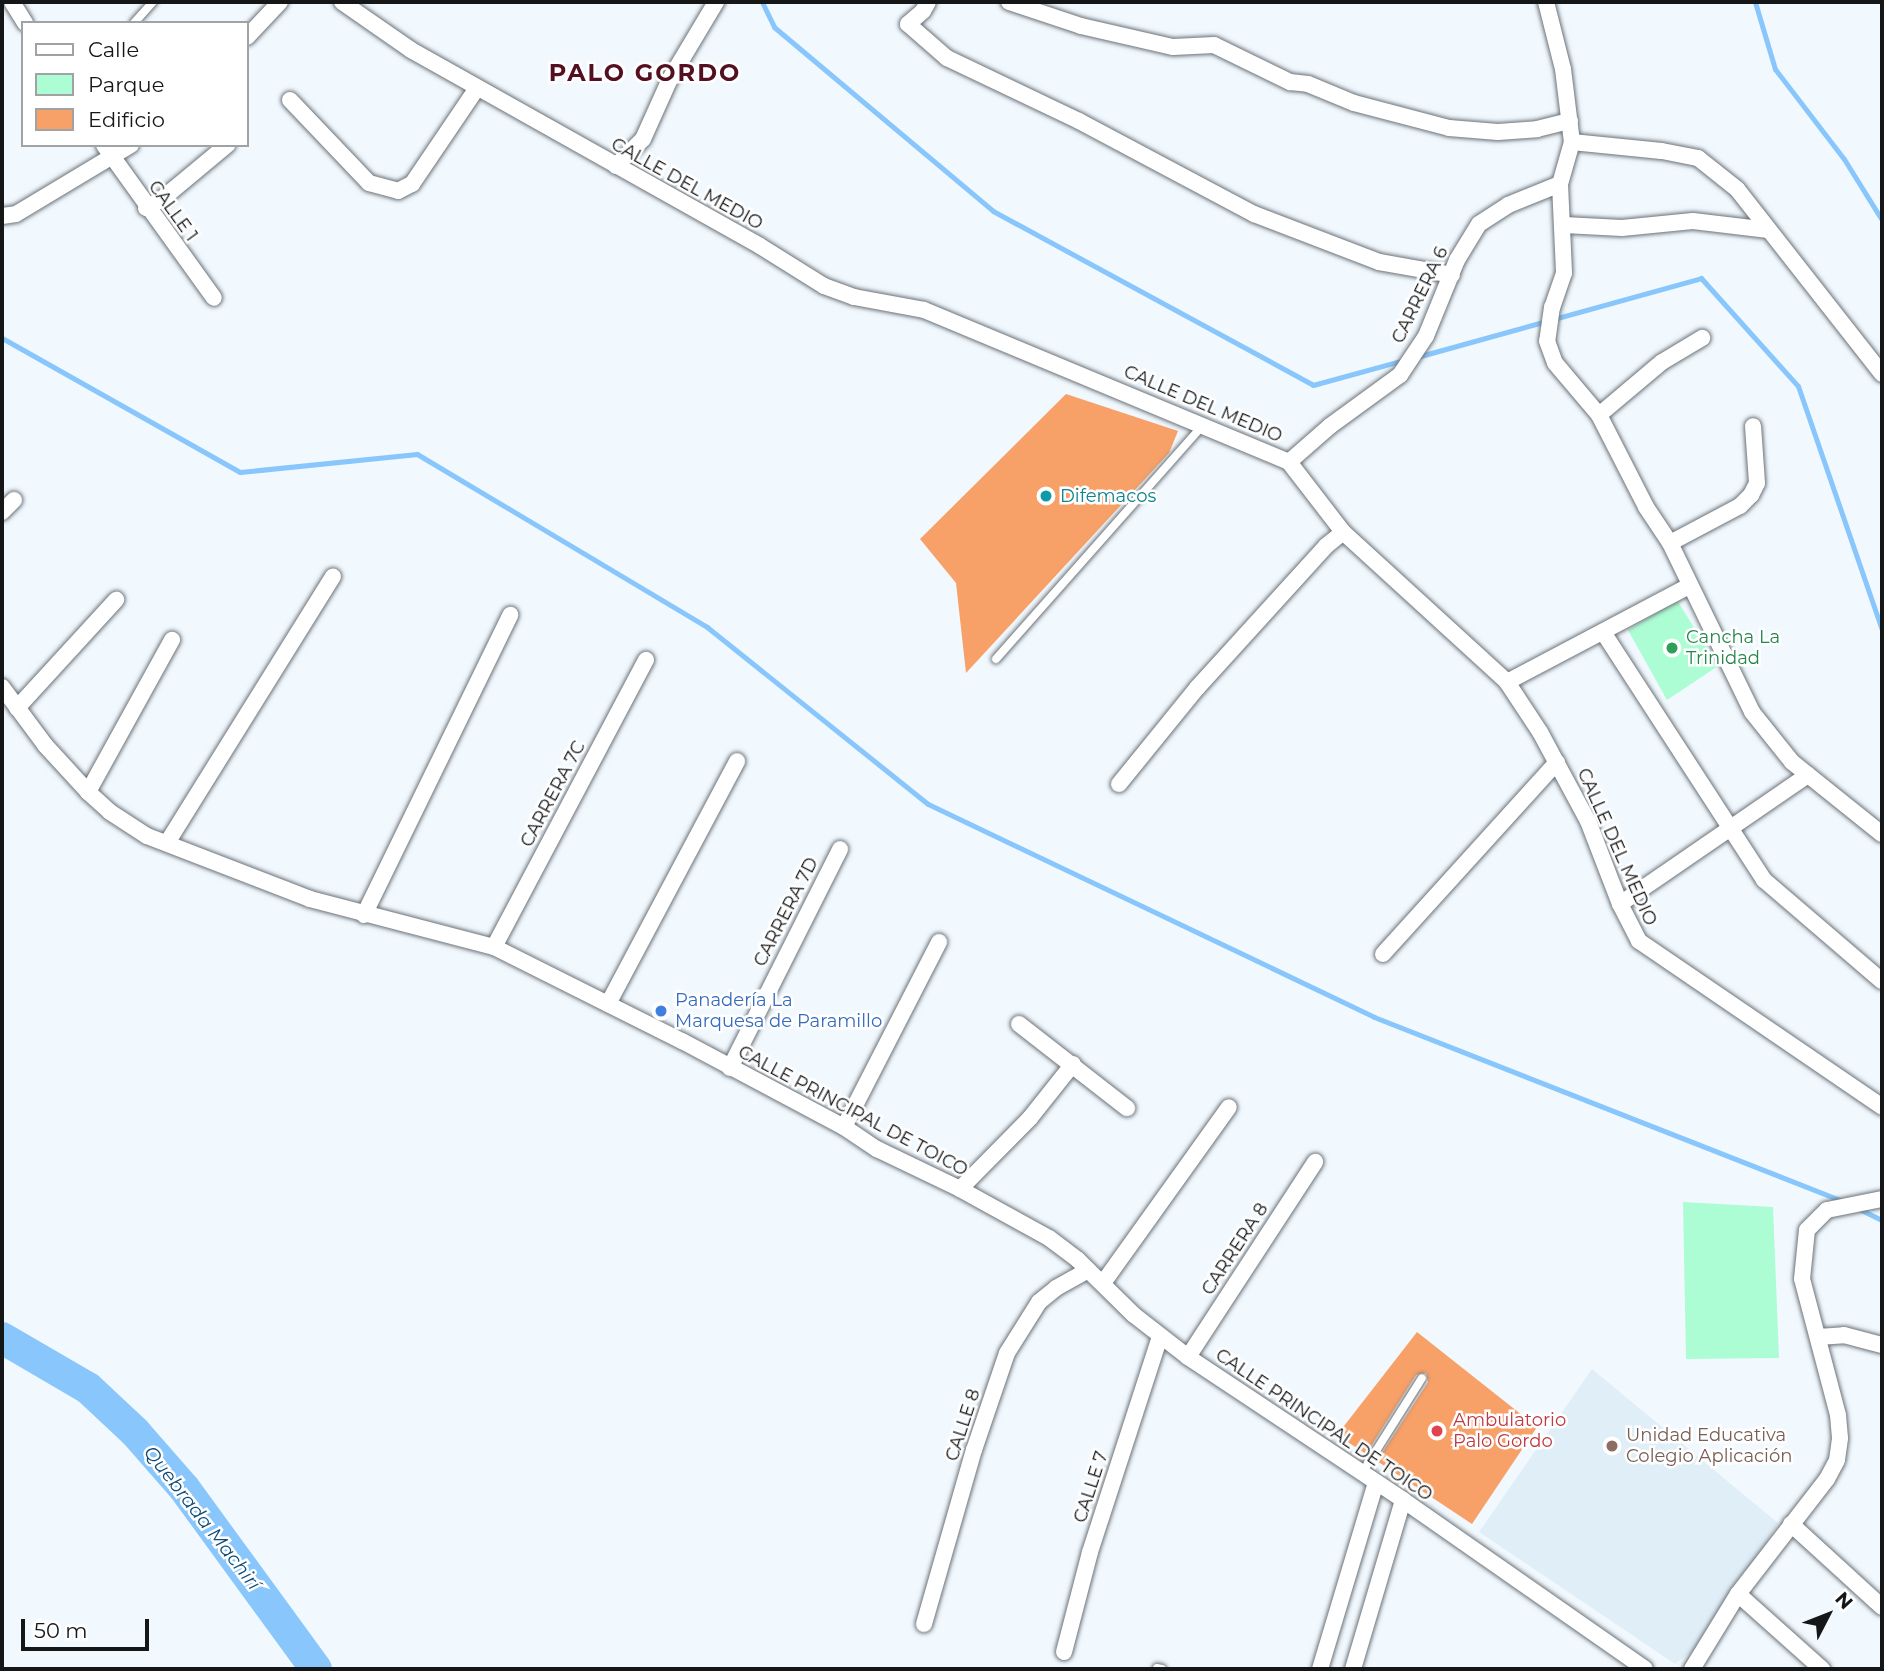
<!DOCTYPE html>
<meta charset="utf-8">
<style>
body{margin:0}
#map{position:relative;width:1884px;height:1671px;overflow:hidden;background:#f1f9ff;font-family:Montserrat,sans-serif}
div>[style]{position:absolute}
[style*='--x']{left:calc(var(--x)*1px);top:calc(var(--y)*1px);width:calc(var(--w)*1px);rotate:calc(var(--a)*1deg)}
.built>*{inset:0;background:#e0eef8}
.green>*{inset:0;background:#acfcd4}
.stream>*{height:5px;margin:-2.5px;padding:0 2.5px;transform-origin:2.5px;border-radius:2.5px;background:#88c6fc}
.river>*{height:32px;margin:-16px;padding:0 16px;transform-origin:16px;border-radius:16px;background:#88c6fc}
.building>*{inset:0;background:#f7a169}
.roads{filter:drop-shadow(0 0 2px #6c7277) drop-shadow(0 0 2px #6c7277)}
.lane>*{height:8px;margin:-4px;padding:0 4px;transform-origin:4px;border-radius:4px;background:#fff}
.street>*{height:16px;margin:-8px;padding:0 8px;transform-origin:8px;border-radius:8px;background:#fff}
.dots>*{width:19px;height:19px;translate:-50% -50%;box-sizing:border-box;border:4px solid #fff;border-radius:50%}
span{translate:-50% -50%;white-space:nowrap;text-align:center;line-height:1.15;-webkit-text-stroke:5px #fff;paint-order:stroke}
.street-label{font-size:18px;color:#141618}
.culture-label{font-size:18px;color:#0d838f}
.left{translate:0 -50%;text-align:left}
.leisure-label{font-size:18px;color:#27864d}
.shop-label{font-size:18px;color:#366cbe}
.health-label{font-size:18px;color:#be3a42}
.education-label{font-size:18px;color:#785e54}
.water-label{font-size:19px;color:#0f4b76;font-style:italic}
.district-label{font-size:24px;color:#540f21;font-weight:700;letter-spacing:2px}
.frame{position:absolute;inset:0;border:4px solid #141618;pointer-events:none}
.legend{position:absolute;left:21px;top:21px;width:228px;height:126px;box-sizing:border-box;background:#fff;border:2px solid #a1a2a3;margin:0;padding:9px 12px;list-style:none;font-size:21px;color:#141618}
.legend li{display:flex;align-items:center;gap:14px;height:35px}
.legend b{width:35px;border:2px solid #a1a2a3}
.north{position:absolute;left:1793px;top:1580px;width:70px;height:70px;-webkit-text-stroke:5px #fff;paint-order:stroke;rotate:48deg;font-size:19px;font-weight:700;line-height:28px;text-align:center;color:#141618}
.north::after{content:'';display:block;margin:auto;width:24px;height:32px;background:#141618;clip-path:polygon(50% 0,100% 100%,50% 72%,0 100%)}
.scale{position:absolute;left:21px;top:1619px;width:128px;height:32px;box-sizing:border-box;border:4px solid #141618;border-top:0;padding-left:9px;font-size:21px;line-height:24px;white-space:nowrap;color:#141618;-webkit-text-stroke:5px #fff;paint-order:stroke}
</style>
<div id="map">
<div class="built">
<div style="clip-path:polygon(1592px 1369px,1778px 1523px,1707px 1641px,1675px 1664px,1479px 1532px)"></div>
</div>
<div class="green">
<div style="clip-path:polygon(1677px 600px,1718px 666px,1667px 700px,1628px 630px)"></div>
<div style="clip-path:polygon(1683px 1202px,1773px 1207px,1779px 1358px,1686px 1359px)"></div>
</div>
<div class="stream">
<div style="--x:762;--y:2;--w:28;--a:64"></div>
<div style="--x:774;--y:27;--w:286;--a:40"></div>
<div style="--x:993;--y:211;--w:364;--a:28.5"></div>
<div style="--x:1313;--y:385;--w:94;--a:-15.4"></div>
<div style="--x:1755;--y:2;--w:70;--a:73.4"></div>
<div style="--x:1775;--y:69;--w:113;--a:52.5"></div>
<div style="--x:1844;--y:159;--w:72;--a:58.1"></div>
<div style="--x:2;--y:338;--w:273;--a:29.4"></div>
<div style="--x:240;--y:472;--w:178;--a:-5.8"></div>
<div style="--x:417;--y:454;--w:338;--a:30.8"></div>
<div style="--x:707;--y:627;--w:283;--a:38.7"></div>
<div style="--x:928;--y:804;--w:494;--a:25.5"></div>
<div style="--x:1374;--y:1017;--w:506;--a:21.44"></div>
<div style="--x:1417;--y:357;--w:295;--a:-15.5"></div>
<div style="--x:1701;--y:278;--w:145;--a:48.1"></div>
<div style="--x:1798;--y:386;--w:258;--a:71"></div>
<div style="--x:1857;--y:1208;--w:28;--a:26"></div>
</div>
<div class="river">
<div style="--x:2;--y:1338;--w:99;--a:30.2"></div>
<div style="--x:88;--y:1388;--w:64;--a:43.1"></div>
<div style="--x:135;--y:1432;--w:74;--a:48.8"></div>
<div style="--x:184;--y:1488;--w:224;--a:53.9"></div>
</div>
<div class="building">
<div style="clip-path:polygon(1066px 394px,1178px 431px,1169px 453px,966px 673px,956px 583px,920px 539px)"></div>
<div style="clip-path:polygon(1417px 1332px,1537px 1427px,1472px 1524px,1377px 1461px,1428px 1382px,1426px 1373px,1416px 1375px,1366px 1454px,1337px 1435px)"></div>
</div>
<div class="roads">
<div class="lane">
<div style="--x:134;--y:23;--w:28;--a:-48"></div>
<div style="--x:996;--y:659;--w:312;--a:-48.5"></div>
<div style="--x:1362;--y:1473;--w:112;--a:-57.7"></div>
<div style="--x:1157;--y:1668;--w:5;--a:11"></div>
</div>
<div class="street">
<div style="--x:12;--y:2;--w:25;--a:58"></div>
<div style="--x:342;--y:2;--w:84;--a:34.8"></div>
<div style="--x:411;--y:50;--w:400;--a:29.3"></div>
<div style="--x:760;--y:246;--w:75;--a:32"></div>
<div style="--x:824;--y:286;--w:32;--a:20"></div>
<div style="--x:854;--y:297;--w:71;--a:10.5"></div>
<div style="--x:924;--y:310;--w:395;--a:22.6"></div>
<div style="--x:1289;--y:462;--w:88;--a:52.4"></div>
<div style="--x:1343;--y:532;--w:222;--a:42.4"></div>
<div style="--x:1507;--y:682;--w:60;--a:56.6"></div>
<div style="--x:1540;--y:732;--w:101;--a:61.7"></div>
<div style="--x:1588;--y:821;--w:89;--a:68.9"></div>
<div style="--x:1620;--y:904;--w:42;--a:62.8"></div>
<div style="--x:1639;--y:941;--w:294;--a:34.3"></div>
<div style="--x:928;--y:2;--w:10;--a:119"></div>
<div style="--x:923;--y:11;--w:20;--a:139"></div>
<div style="--x:908;--y:24;--w:52;--a:41.1"></div>
<div style="--x:947;--y:58;--w:146;--a:25.5"></div>
<div style="--x:1079;--y:121;--w:198;--a:28"></div>
<div style="--x:1254;--y:214;--w:134;--a:21"></div>
<div style="--x:1379;--y:262;--w:74;--a:10.1"></div>
<div style="--x:1009;--y:2;--w:76;--a:18.4"></div>
<div style="--x:1081;--y:26;--w:94;--a:12.9"></div>
<div style="--x:1173;--y:47;--w:41;--a:-2.8"></div>
<div style="--x:1214;--y:45;--w:85;--a:26"></div>
<div style="--x:1290;--y:82;--w:18;--a:6"></div>
<div style="--x:1308;--y:84;--w:50;--a:22.4"></div>
<div style="--x:1354;--y:103;--w:98;--a:14.7"></div>
<div style="--x:1449;--y:128;--w:49;--a:4.7"></div>
<div style="--x:1498;--y:132;--w:39;--a:-4"></div>
<div style="--x:1537;--y:129;--w:34;--a:-14"></div>
<div style="--x:1546;--y:2;--w:69;--a:75.8"></div>
<div style="--x:1563;--y:69;--w:74;--a:83"></div>
<div style="--x:1572;--y:142;--w:44;--a:105.9"></div>
<div style="--x:1560;--y:184;--w:89;--a:87.4"></div>
<div style="--x:1564;--y:273;--w:36;--a:109"></div>
<div style="--x:1552;--y:307;--w:34;--a:98"></div>
<div style="--x:1547;--y:341;--w:23;--a:70"></div>
<div style="--x:1555;--y:363;--w:68;--a:49.8"></div>
<div style="--x:1599;--y:415;--w:103;--a:62.9"></div>
<div style="--x:1646;--y:507;--w:43;--a:56.3"></div>
<div style="--x:1670;--y:543;--w:188;--a:64.1"></div>
<div style="--x:1752;--y:712;--w:64;--a:51.3"></div>
<div style="--x:1792;--y:762;--w:115;--a:38.7"></div>
<div style="--x:247;--y:37;--w:48;--a:-46.7"></div>
<div style="--x:290;--y:100;--w:115;--a:46.4"></div>
<div style="--x:369;--y:183;--w:30;--a:15"></div>
<div style="--x:398;--y:191;--w:16;--a:-27"></div>
<div style="--x:412;--y:184;--w:116;--a:-55.9"></div>
<div style="--x:1572;--y:142;--w:90;--a:5.7"></div>
<div style="--x:1662;--y:151;--w:37;--a:11"></div>
<div style="--x:1698;--y:158;--w:50;--a:38.5"></div>
<div style="--x:1737;--y:189;--w:235;--a:51.9"></div>
<div style="--x:104;--y:145;--w:188;--a:54.3"></div>
<div style="--x:616;--y:166;--w:38;--a:-45"></div>
<div style="--x:643;--y:139;--w:66;--a:-65.8"></div>
<div style="--x:670;--y:79;--w:90;--a:-59.1"></div>
<div style="--x:146;--y:208;--w:18;--a:-29"></div>
<div style="--x:162;--y:199;--w:85;--a:-39.7"></div>
<div style="--x:2;--y:216;--w:14;--a:-8"></div>
<div style="--x:16;--y:214;--w:134;--a:-31"></div>
<div style="--x:1564;--y:225;--w:58;--a:3"></div>
<div style="--x:1622;--y:228;--w:71;--a:-5.6"></div>
<div style="--x:1693;--y:221;--w:76;--a:6.8"></div>
<div style="--x:1599;--y:415;--w:82;--a:-40.1"></div>
<div style="--x:1662;--y:362;--w:47;--a:-31"></div>
<div style="--x:1289;--y:462;--w:55;--a:-41.3"></div>
<div style="--x:1330;--y:426;--w:87;--a:-36.1"></div>
<div style="--x:1400;--y:375;--w:47;--a:-56.3"></div>
<div style="--x:1426;--y:336;--w:82;--a:-67.8"></div>
<div style="--x:1457;--y:260;--w:42;--a:-58.6"></div>
<div style="--x:1479;--y:224;--w:35;--a:-33"></div>
<div style="--x:1508;--y:205;--w:56;--a:-22"></div>
<div style="--x:2;--y:512;--w:17;--a:-45"></div>
<div style="--x:1670;--y:543;--w:79;--a:-27.9"></div>
<div style="--x:1740;--y:506;--w:16;--a:-45"></div>
<div style="--x:1751;--y:495;--w:13;--a:-63"></div>
<div style="--x:1757;--y:483;--w:57;--a:-94"></div>
<div style="--x:1603;--y:632;--w:296;--a:57"></div>
<div style="--x:1764;--y:880;--w:155;--a:40.6"></div>
<div style="--x:1507;--y:682;--w:206;--a:-27.8"></div>
<div style="--x:2;--y:687;--w:72;--a:53.4"></div>
<div style="--x:45;--y:745;--w:64;--a:47.5"></div>
<div style="--x:88;--y:792;--w:30;--a:42"></div>
<div style="--x:110;--y:812;--w:44;--a:33"></div>
<div style="--x:147;--y:836;--w:175;--a:21.1"></div>
<div style="--x:310;--y:899;--w:190;--a:14.6"></div>
<div style="--x:494;--y:947;--w:210;--a:26.6"></div>
<div style="--x:682;--y:1041;--w:183;--a:28"></div>
<div style="--x:844;--y:1127;--w:40;--a:34"></div>
<div style="--x:877;--y:1149;--w:92;--a:25.7"></div>
<div style="--x:960;--y:1189;--w:102;--a:28.8"></div>
<div style="--x:1049;--y:1238;--w:36;--a:37"></div>
<div style="--x:1078;--y:1260;--w:78;--a:44.5"></div>
<div style="--x:1134;--y:1315;--w:68;--a:37.9"></div>
<div style="--x:1188;--y:1357;--w:258;--a:33.6"></div>
<div style="--x:1403;--y:1500;--w:295;--a:34.9"></div>
<div style="--x:17;--y:708;--w:147;--a:-47.5"></div>
<div style="--x:1119;--y:784;--w:124;--a:-50.9"></div>
<div style="--x:1197;--y:688;--w:192;--a:-47.7"></div>
<div style="--x:1326;--y:546;--w:22;--a:-39"></div>
<div style="--x:88;--y:792;--w:174;--a:-61.1"></div>
<div style="--x:167;--y:843;--w:314;--a:-58.1"></div>
<div style="--x:1620;--y:904;--w:228;--a:-34.5"></div>
<div style="--x:364;--y:915;--w:334;--a:-64"></div>
<div style="--x:494;--y:947;--w:325;--a:-62.1"></div>
<div style="--x:1383;--y:954;--w:259;--a:-47.8"></div>
<div style="--x:608;--y:1004;--w:275;--a:-62"></div>
<div style="--x:1019;--y:1024;--w:137;--a:37.9"></div>
<div style="--x:730;--y:1068;--w:245;--a:-63.3"></div>
<div style="--x:844;--y:1127;--w:208;--a:-62.8"></div>
<div style="--x:960;--y:1189;--w:100;--a:-45.4"></div>
<div style="--x:1030;--y:1118;--w:69;--a:-51.5"></div>
<div style="--x:1103;--y:1283;--w:216;--a:-54.4"></div>
<div style="--x:1818;--y:1337;--w:26;--a:-4"></div>
<div style="--x:1844;--y:1335;--w:39;--a:15"></div>
<div style="--x:1188;--y:1357;--w:233;--a:-56.9"></div>
<div style="--x:1791;--y:1524;--w:123;--a:42.4"></div>
<div style="--x:1738;--y:1594;--w:113;--a:41.8"></div>
<div style="--x:924;--y:1624;--w:181;--a:-74"></div>
<div style="--x:974;--y:1450;--w:102;--a:-71.2"></div>
<div style="--x:1007;--y:1353;--w:60;--a:-57.9"></div>
<div style="--x:1039;--y:1302;--w:22;--a:-39"></div>
<div style="--x:1056;--y:1288;--w:37;--a:-29"></div>
<div style="--x:1064;--y:1652;--w:103;--a:-75.4"></div>
<div style="--x:1090;--y:1552;--w:226;--a:-72"></div>
<div style="--x:1320;--y:1669;--w:195;--a:-73.3"></div>
<div style="--x:1353;--y:1669;--w:176;--a:-73.5"></div>
<div style="--x:1692;--y:1669;--w:88;--a:-58.5"></div>
<div style="--x:1738;--y:1594;--w:145;--a:-52.3"></div>
<div style="--x:1827;--y:1479;--w:21;--a:-62"></div>
<div style="--x:1837;--y:1460;--w:22;--a:-82"></div>
<div style="--x:1840;--y:1438;--w:23;--a:-95"></div>
<div style="--x:1838;--y:1415;--w:141;--a:-104.8"></div>
<div style="--x:1802;--y:1279;--w:49;--a:-84.2"></div>
<div style="--x:1807;--y:1230;--w:28;--a:-45"></div>
<div style="--x:1827;--y:1210;--w:56;--a:-11.3"></div>
</div>
</div>
<div class="dots">
<div style="left:1046px;top:496px;background:#0f9aa8"></div>
<div style="left:1672px;top:648px;background:#2e9e5b"></div>
<div style="left:661px;top:1011px;background:#3f7fe0"></div>
<div style="left:1437px;top:1431px;background:#e0444e"></div>
<div style="left:1612px;top:1446px;background:#8d6e63"></div>
</div>
<div class="street-label">
<span style="left:687px;top:184px;rotate:29deg">CALLE DEL MEDIO</span>
<span style="left:173px;top:211px;rotate:54deg">CALLE 1</span>
<span style="left:1420px;top:295px;rotate:-64deg">CARRERA 6</span>
<span style="left:1203px;top:404px;rotate:23deg">CALLE DEL MEDIO</span>
<span style="left:553px;top:794px;rotate:-62deg">CARRERA 7C</span>
<span style="left:1617px;top:847px;rotate:66deg">CALLE DEL MEDIO</span>
<span style="left:786px;top:912px;rotate:-63deg">CARRERA 7D</span>
<span style="left:853px;top:1111px;rotate:28deg">CALLE PRINCIPAL DE TOICO</span>
<span style="left:1235px;top:1249px;rotate:-57deg">CARRERA 8</span>
<span style="left:963px;top:1425px;rotate:-72deg">CALLE 8</span>
<span style="left:1324px;top:1425px;rotate:34deg">CALLE PRINCIPAL DE TOICO</span>
<span style="left:1091px;top:1487px;rotate:-72deg">CALLE 7</span>
</div>
<div class="culture-label">
<span class="left" style="left:1060px;top:496px">Difemacos</span>
</div>
<div class="leisure-label">
<span class="left" style="left:1686px;top:648px">Cancha La<br>Trinidad</span>
</div>
<div class="shop-label">
<span class="left" style="left:675px;top:1011px">Panadería La<br>Marquesa de Paramillo</span>
</div>
<div class="health-label">
<span class="left" style="left:1453px;top:1431px">Ambulatorio<br>Palo Gordo</span>
</div>
<div class="education-label">
<span class="left" style="left:1626px;top:1446px">Unidad Educativa<br>Colegio Aplicación</span>
</div>
<div class="water-label">
<span style="left:202px;top:1518px;rotate:52deg">Quebrada Machirí</span>
</div>
<div class="district-label">
<span style="left:645px;top:73px">PALO GORDO</span>
</div>
<div class="frame"></div>
<ul class="legend">
<li><b style="height:9px;background:#fff"></b>Calle</li>
<li><b style="height:19px;background:#acfcd4"></b>Parque</li>
<li><b style="height:19px;background:#f7a169"></b>Edificio</li>
</ul>
<div class="north">N</div>
<div class="scale">50 m</div>
</div>
